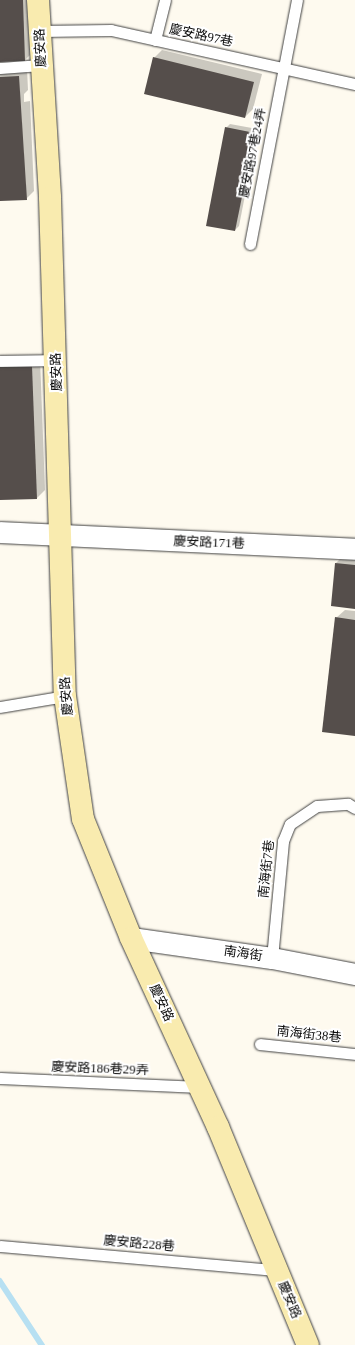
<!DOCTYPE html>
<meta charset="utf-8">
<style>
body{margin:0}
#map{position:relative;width:355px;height:1345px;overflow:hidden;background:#fefaef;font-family:"Times New Roman","Noto Sans TC",serif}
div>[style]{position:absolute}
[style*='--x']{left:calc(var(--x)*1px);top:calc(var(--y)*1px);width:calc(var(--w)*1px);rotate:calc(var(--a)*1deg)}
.shadow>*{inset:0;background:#0003}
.stream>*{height:5.5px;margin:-2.75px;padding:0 2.75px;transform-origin:2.75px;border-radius:2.75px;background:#b7e0f2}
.building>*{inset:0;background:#554e4b}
.roads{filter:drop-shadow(0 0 1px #414141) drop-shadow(0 0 1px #414141)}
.service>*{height:11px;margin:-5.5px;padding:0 5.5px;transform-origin:5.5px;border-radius:5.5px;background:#fff}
.minor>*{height:21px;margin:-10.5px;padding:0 10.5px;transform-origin:10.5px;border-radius:10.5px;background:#fff}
.secondary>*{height:22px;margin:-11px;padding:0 11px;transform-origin:11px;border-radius:11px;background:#f9ebaf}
span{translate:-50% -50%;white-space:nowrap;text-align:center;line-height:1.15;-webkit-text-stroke:4px #fff;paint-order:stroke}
.street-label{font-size:13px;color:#0e0e0e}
</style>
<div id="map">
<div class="shadow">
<div style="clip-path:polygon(0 0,31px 0,33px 52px,25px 60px,0 61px)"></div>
<div style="clip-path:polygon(162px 50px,262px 74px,253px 109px,245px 117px,145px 93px,154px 58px)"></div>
<div style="clip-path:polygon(27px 68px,28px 90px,24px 94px,24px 102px,30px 101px,34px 191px,26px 199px,0 200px,0 70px)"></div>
<div style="clip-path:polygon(230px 124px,258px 129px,239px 226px,235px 230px,226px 128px)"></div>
<div style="clip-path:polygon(40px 358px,45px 490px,37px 498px,0 499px,0 360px)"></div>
<div style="clip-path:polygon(344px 555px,355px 556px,355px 608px,336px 563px)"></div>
<div style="clip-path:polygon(345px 610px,355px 611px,355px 735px,336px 618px)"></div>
</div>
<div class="stream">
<div style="--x:0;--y:1281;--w:77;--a:56.7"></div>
</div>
<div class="building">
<div style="clip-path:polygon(0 0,23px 0,25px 61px,0 62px)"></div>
<div style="clip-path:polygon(153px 57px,254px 82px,245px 118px,144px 94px)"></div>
<div style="clip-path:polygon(19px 76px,27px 200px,0 201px,0 77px)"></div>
<div style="clip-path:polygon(225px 127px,255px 133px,235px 231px,206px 226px)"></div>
<div style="clip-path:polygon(32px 366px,37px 499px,0 500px,0 367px)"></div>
<div style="clip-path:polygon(335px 563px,355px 565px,355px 609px,331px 606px)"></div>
<div style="clip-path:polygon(335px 617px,355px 620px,355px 736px,322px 732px)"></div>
</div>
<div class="roads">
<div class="service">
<div style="--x:40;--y:31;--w:71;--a:-0.8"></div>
<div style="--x:111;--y:30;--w:250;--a:12.5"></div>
<div style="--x:155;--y:40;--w:41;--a:-76"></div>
<div style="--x:0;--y:68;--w:41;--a:-4.2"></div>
<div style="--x:250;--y:244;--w:248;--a:-79.1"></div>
<div style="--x:0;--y:361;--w:57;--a:-1"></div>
<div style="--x:0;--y:707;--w:66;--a:-9.6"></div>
<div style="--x:272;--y:958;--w:118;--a:-84.6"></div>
<div style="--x:283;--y:841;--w:18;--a:-68"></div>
<div style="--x:290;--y:824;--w:32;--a:-34"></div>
<div style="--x:317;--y:806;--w:31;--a:-4"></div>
<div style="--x:348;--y:804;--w:8;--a:30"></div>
<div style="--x:260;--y:1044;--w:96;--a:6"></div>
<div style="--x:0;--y:1078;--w:200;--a:2.6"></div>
<div style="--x:0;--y:1246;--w:277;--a:5"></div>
</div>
<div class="minor">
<div style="--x:0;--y:532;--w:355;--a:2.7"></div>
<div style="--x:131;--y:938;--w:142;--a:8.1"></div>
<div style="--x:272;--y:958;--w:85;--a:10.9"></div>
</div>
<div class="secondary">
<div style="--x:38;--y:0;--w:198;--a:86.5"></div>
<div style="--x:50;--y:198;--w:498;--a:88.3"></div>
<div style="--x:65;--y:696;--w:124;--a:81.7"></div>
<div style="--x:83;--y:819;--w:128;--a:68"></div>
<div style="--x:131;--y:938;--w:208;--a:65.3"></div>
<div style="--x:218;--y:1127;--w:236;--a:67.6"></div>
</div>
</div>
<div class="street-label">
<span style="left:201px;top:36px;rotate:12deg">慶安路97巷</span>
<span style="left:41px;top:48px;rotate:-93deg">慶安路</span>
<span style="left:253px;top:153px;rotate:-79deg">慶安路97巷24弄</span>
<span style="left:57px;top:372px;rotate:-92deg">慶安路</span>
<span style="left:209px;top:543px;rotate:2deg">慶安路171巷</span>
<span style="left:67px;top:696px;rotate:-95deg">慶安路</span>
<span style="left:267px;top:869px;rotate:-84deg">南海街7巷</span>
<span style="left:243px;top:954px;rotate:8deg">南海街</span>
<span style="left:161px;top:1003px;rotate:65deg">慶安路</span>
<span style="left:309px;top:1035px;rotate:6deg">南海街38巷</span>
<span style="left:100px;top:1069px;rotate:2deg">慶安路186巷29弄</span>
<span style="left:139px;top:1244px;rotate:5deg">慶安路228巷</span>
<span style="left:289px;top:1300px;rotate:67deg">慶安路</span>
</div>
</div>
